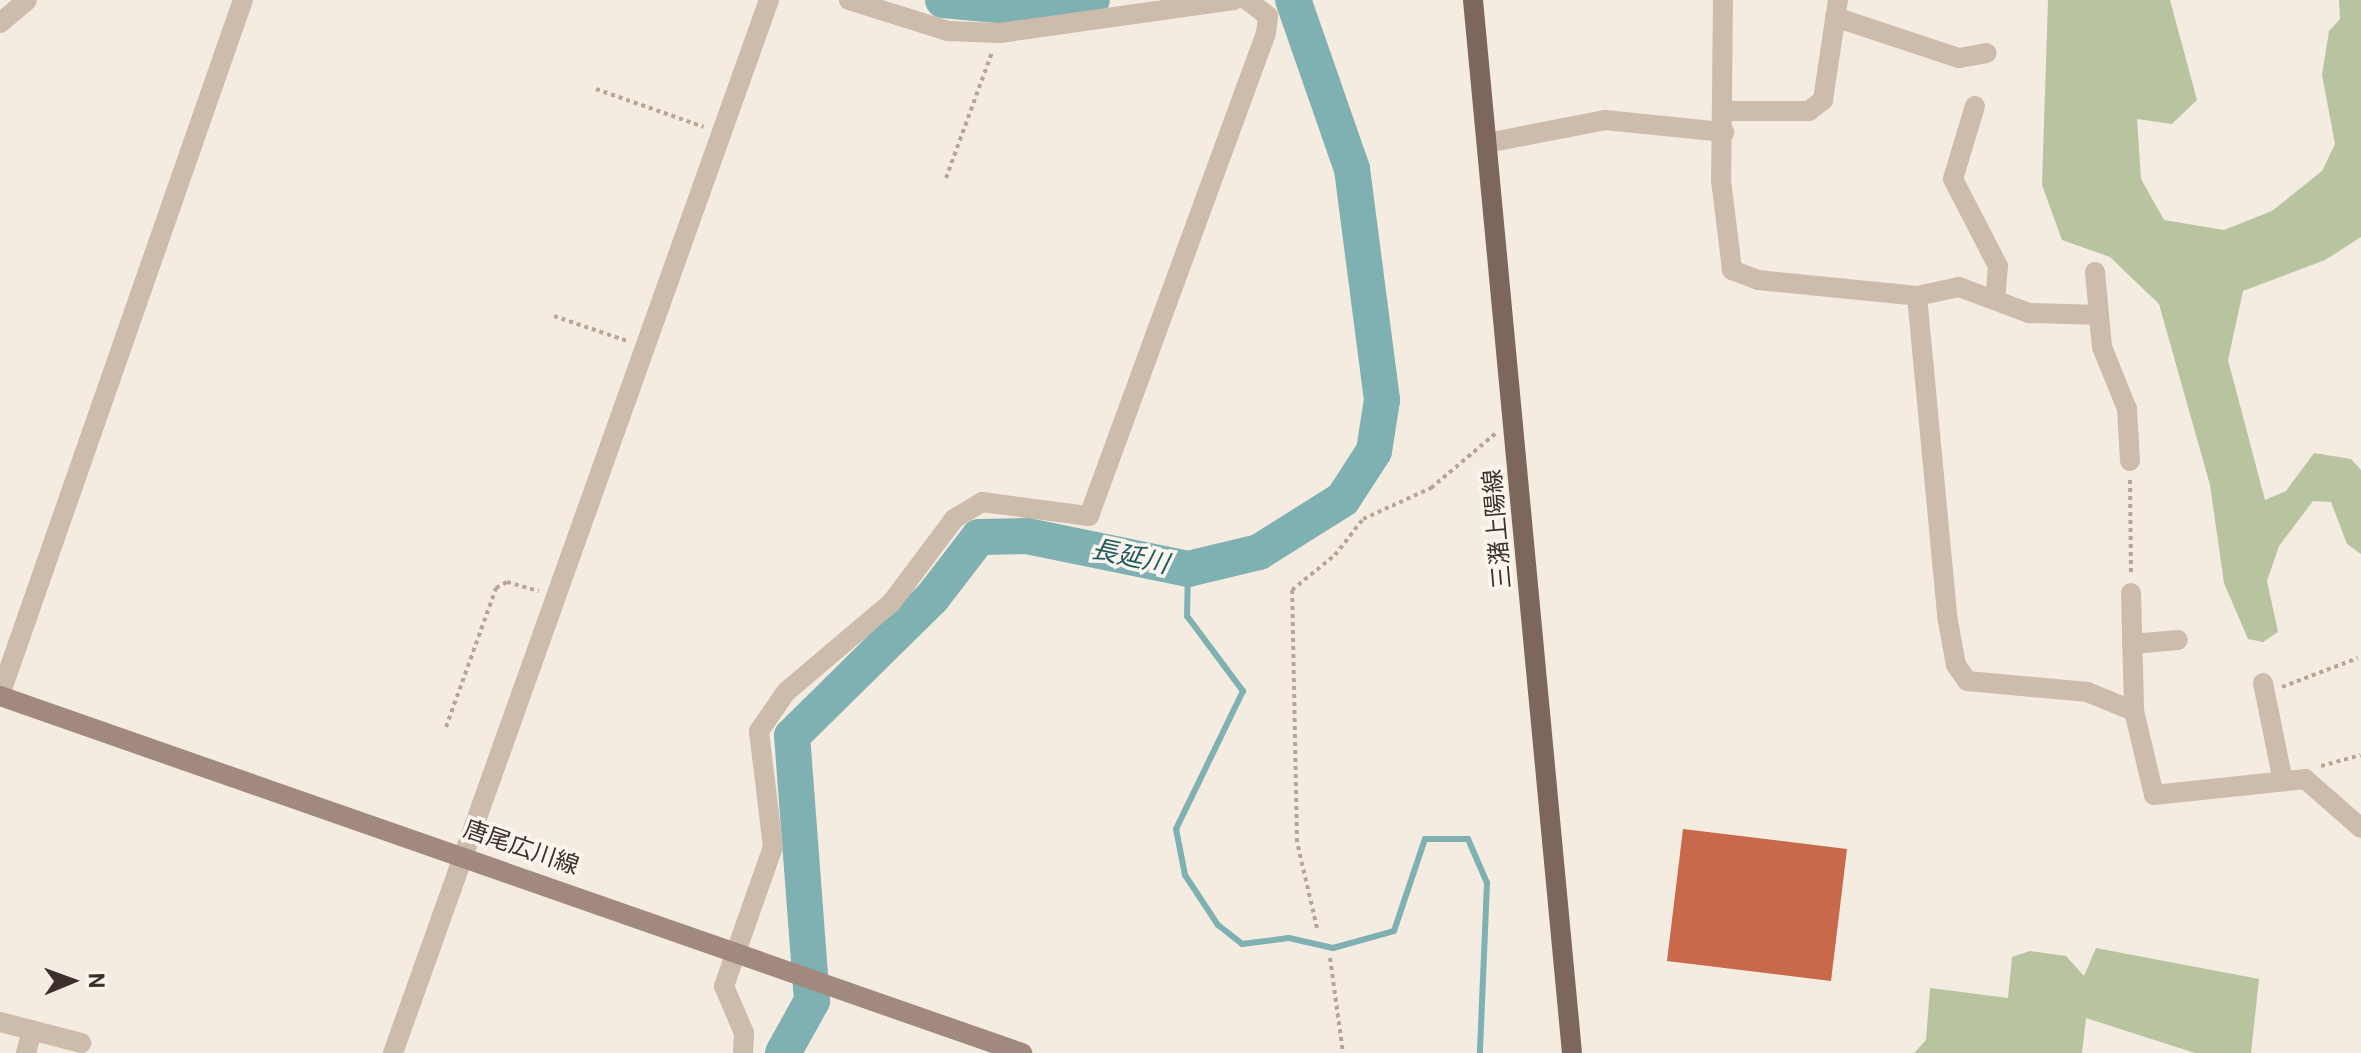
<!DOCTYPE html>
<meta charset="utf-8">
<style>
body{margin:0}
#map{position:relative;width:2361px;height:1053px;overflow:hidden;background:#f4ebe1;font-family:Roboto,"Noto Sans JP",sans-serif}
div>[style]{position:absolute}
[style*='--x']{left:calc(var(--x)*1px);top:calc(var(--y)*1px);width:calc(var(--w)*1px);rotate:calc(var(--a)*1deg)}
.green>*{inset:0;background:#b8c4a0}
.stream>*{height:6px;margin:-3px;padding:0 3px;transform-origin:3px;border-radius:3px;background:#7fb0b2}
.river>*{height:36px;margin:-18px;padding:0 18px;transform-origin:18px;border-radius:18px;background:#7fb0b2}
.building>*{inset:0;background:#c8694b}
.path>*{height:4px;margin-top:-2px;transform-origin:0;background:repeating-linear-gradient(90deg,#b9a596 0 4px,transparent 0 8px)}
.street>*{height:20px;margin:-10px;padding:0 10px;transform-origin:10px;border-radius:10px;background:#cdbbac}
.secondary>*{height:20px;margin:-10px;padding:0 10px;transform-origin:10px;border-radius:10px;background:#a18a7d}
.primary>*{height:20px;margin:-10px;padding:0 10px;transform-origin:10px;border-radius:10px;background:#7d675c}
span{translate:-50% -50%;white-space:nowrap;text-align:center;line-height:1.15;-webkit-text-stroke:7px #fbf5ee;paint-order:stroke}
.street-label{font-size:24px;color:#3b302b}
.water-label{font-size:26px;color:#1f5a5e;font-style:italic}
.north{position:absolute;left:32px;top:941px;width:80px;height:80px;-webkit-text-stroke:6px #fbf5ee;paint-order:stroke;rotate:89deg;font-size:22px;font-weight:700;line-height:32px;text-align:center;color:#3b302b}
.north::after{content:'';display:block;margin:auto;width:28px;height:36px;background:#3b302b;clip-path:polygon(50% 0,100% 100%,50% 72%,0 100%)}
</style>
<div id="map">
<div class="green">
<div style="clip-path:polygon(2048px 0,2170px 0,2197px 100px,2172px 124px,2137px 119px,2141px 179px,2164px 220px,2224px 230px,2272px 211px,2322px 171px,2335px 144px,2322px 75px,2329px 31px,2340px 19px,2339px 0,2361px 0,2361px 237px,2325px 260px,2243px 291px,2228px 360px,2265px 500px,2286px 491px,2314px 453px,2351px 459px,2361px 470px,2361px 554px,2347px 544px,2331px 502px,2313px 501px,2279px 546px,2267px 581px,2278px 632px,2263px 642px,2248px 639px,2224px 583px,2210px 485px,2159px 304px,2110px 257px,2062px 240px,2042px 185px)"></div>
<div style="clip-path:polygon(2096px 948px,2259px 979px,2251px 1053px,2195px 1053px,2086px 1018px,2082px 1053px,1914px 1053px,1926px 1040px,1930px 988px,2008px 998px,2012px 957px,2030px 951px,2066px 956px,2084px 976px)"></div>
</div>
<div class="stream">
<div style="--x:1188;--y:569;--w:47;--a:91.2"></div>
<div style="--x:1187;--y:616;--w:94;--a:53.3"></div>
<div style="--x:1243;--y:691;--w:153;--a:115.9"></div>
<div style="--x:1176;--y:829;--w:47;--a:78.9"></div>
<div style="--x:1185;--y:875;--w:60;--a:56.6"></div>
<div style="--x:1218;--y:925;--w:31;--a:38"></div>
<div style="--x:1242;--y:944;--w:47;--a:-7.3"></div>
<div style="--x:1289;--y:938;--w:45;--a:12.8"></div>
<div style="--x:1333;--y:948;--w:63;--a:-15.6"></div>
<div style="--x:1394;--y:931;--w:97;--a:-71.4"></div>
<div style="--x:1425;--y:839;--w:43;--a:0"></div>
<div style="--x:1468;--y:839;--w:48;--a:66.6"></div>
<div style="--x:1487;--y:883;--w:170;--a:92.4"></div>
</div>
<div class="river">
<div style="--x:943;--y:0;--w:110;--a:5.2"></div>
<div style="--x:1053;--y:10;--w:40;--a:-14.4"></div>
<div style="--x:783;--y:1053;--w:60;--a:-60.9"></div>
<div style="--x:812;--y:1001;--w:266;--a:-94.3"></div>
<div style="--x:792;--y:736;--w:197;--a:-44.6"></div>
<div style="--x:932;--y:598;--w:77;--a:-52.4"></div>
<div style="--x:979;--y:537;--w:48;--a:-1.2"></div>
<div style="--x:1027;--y:536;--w:164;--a:11.6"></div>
<div style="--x:1188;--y:569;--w:73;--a:-13.5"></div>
<div style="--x:1259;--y:552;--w:99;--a:-32.2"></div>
<div style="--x:1343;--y:499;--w:57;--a:-57.1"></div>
<div style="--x:1374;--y:451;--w:52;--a:-81.1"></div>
<div style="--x:1382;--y:400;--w:233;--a:-97.4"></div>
<div style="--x:1352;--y:169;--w:179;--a:-109.2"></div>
</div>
<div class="building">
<div style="clip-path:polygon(1683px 829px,1847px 849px,1831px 981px,1667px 961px)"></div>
</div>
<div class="path">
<div style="--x:596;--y:89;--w:114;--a:19.4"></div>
<div style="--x:946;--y:178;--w:134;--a:-69.9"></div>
<div style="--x:554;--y:316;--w:77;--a:18.9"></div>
<div style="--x:2130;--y:480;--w:95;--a:89.4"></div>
<div style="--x:2282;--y:687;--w:81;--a:-20.9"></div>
<div style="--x:446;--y:727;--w:148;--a:-70.2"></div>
<div style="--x:496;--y:588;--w:13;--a:-29"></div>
<div style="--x:507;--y:582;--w:33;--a:16"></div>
<div style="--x:2321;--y:766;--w:41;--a:-15.4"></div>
<div style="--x:1317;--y:928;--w:88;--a:-103.1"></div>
<div style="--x:1297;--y:842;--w:252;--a:-91.1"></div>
<div style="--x:1292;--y:590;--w:55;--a:-39.1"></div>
<div style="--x:1335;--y:555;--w:46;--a:-52.1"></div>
<div style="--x:1363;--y:519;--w:75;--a:-24.5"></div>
<div style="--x:1431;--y:488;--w:85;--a:-40.2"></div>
<div style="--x:1330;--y:958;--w:96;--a:82.2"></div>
</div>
<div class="street">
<div style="--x:849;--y:0;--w:104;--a:17.4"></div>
<div style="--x:948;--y:31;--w:52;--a:2.2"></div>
<div style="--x:1000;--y:33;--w:236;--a:-8"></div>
<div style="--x:1723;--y:0;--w:180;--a:90.6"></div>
<div style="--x:1721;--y:180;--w:91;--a:83"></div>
<div style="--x:1732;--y:270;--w:28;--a:21"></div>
<div style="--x:1758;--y:280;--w:160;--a:5.7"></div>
<div style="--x:1917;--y:296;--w:43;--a:-12.1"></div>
<div style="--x:1959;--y:287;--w:75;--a:20.4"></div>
<div style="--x:2029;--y:313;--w:70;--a:1.6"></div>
<div style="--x:1835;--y:17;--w:131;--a:18.3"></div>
<div style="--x:1959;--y:58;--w:28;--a:-10"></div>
<div style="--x:0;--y:23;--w:35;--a:-40"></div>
<div style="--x:1975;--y:106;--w:76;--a:106.8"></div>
<div style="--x:1953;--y:179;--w:98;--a:62.7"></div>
<div style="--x:1998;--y:266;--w:33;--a:95"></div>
<div style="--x:1725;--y:111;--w:84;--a:0"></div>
<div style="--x:1809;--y:111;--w:18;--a:-38"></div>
<div style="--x:1823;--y:100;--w:101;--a:-81.5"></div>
<div style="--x:1487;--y:143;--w:120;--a:-11"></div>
<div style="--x:1605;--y:120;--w:120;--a:5.8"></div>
<div style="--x:2095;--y:272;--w:75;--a:84.7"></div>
<div style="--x:2102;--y:347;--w:67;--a:68"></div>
<div style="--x:2127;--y:409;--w:52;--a:86.7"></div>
<div style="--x:1917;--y:296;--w:321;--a:84.6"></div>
<div style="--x:1947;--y:616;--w:50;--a:79.6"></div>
<div style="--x:1956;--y:665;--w:19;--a:55"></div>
<div style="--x:1967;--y:681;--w:121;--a:5.2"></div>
<div style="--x:2087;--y:692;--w:51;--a:22"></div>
<div style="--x:2134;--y:711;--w:86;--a:76.6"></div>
<div style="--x:2154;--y:795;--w:152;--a:-6"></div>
<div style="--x:2305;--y:779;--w:74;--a:41.2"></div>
<div style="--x:2131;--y:593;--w:118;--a:88.5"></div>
<div style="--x:2132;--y:644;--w:46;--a:-5"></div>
<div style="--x:2263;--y:683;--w:100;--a:78.5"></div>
<div style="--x:0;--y:695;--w:736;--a:-70.73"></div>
<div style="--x:0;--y:1022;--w:84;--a:14.5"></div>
<div style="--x:26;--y:1053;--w:24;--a:-75"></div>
<div style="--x:393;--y:1053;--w:1118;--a:-70.35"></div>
<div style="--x:743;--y:1053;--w:20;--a:-87"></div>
<div style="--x:744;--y:1033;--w:51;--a:-113.1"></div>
<div style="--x:724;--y:986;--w:147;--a:-70.6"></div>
<div style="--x:773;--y:847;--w:117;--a:-96.9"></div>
<div style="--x:759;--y:731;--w:47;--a:-55.3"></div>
<div style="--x:786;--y:692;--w:139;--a:-40.3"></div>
<div style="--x:892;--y:602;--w:104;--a:-53.2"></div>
<div style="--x:954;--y:519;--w:33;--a:-31"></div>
<div style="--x:982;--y:502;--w:108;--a:7.5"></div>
<div style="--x:1089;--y:516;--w:514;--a:-69.87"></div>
<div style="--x:1266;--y:33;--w:17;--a:-83"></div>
<div style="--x:1268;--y:16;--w:26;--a:-143"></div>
</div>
<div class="secondary">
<div style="--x:0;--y:696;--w:1083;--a:19.26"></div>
</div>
<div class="primary">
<div style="--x:1473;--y:0;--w:1058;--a:84.63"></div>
</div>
<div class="street-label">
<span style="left:1498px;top:529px;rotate:-95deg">三潴上陽線</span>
<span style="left:521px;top:848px;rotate:19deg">唐尾広川線</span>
</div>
<div class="water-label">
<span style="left:1130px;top:557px;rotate:12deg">長延川</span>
</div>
<div class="north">N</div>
</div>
